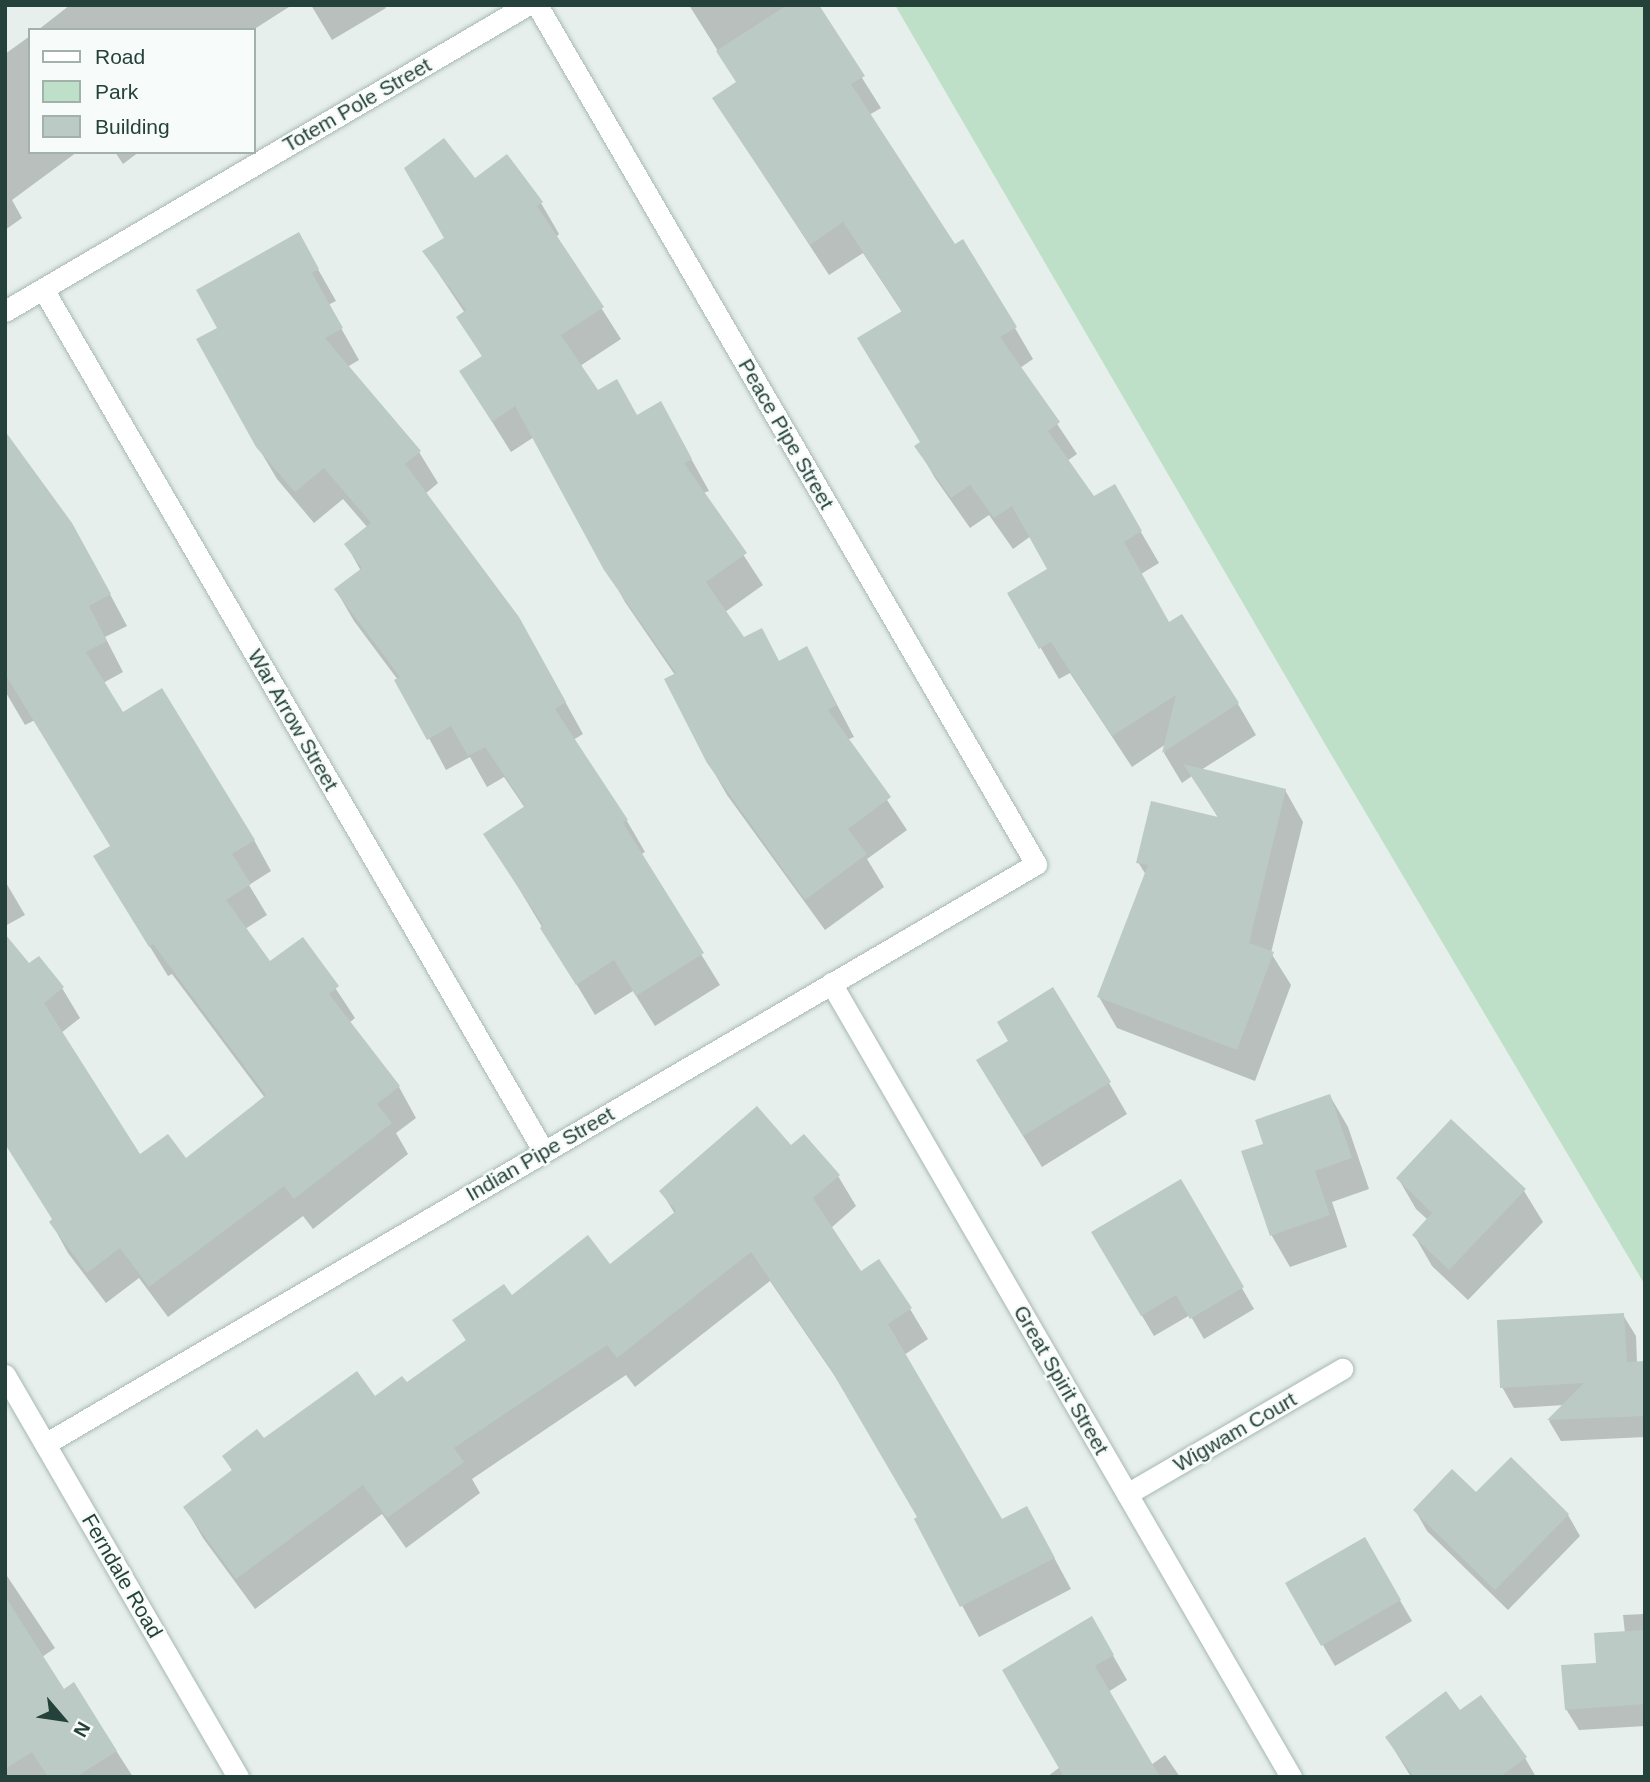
<!DOCTYPE html>
<style>
body{margin:0}
#map{position:relative;width:1650px;height:1782px;overflow:hidden;background:#e6efeb;font-family:Arial,sans-serif}
div>[style]{position:absolute}
[style*='--x']{left:calc(var(--x)*1px);top:calc(var(--y)*1px);width:calc(var(--w)*1px);rotate:calc(var(--a)*1deg)}
.green>*{inset:0;background:#bfe0c8}
.shadow>*{inset:0;background:#0003}
.building>*{inset:0;background:#bbcac4}
.roads{filter:drop-shadow(0 0 2px #a8b8b2) drop-shadow(0 0 2px #a8b8b2)}
.minor>*{height:21px;margin:-10.5px;padding:0 10.5px;transform-origin:10.5px;border-radius:10.5px;background:#fff}
span{translate:-50% -50%;white-space:nowrap;text-align:center;line-height:1.15;-webkit-text-stroke:5px #f7fbf9;paint-order:stroke}
.street-label{font-size:21px;color:#24423a}
.frame{position:absolute;inset:0;border:7px solid #24423a;pointer-events:none}
.legend{position:absolute;left:28px;top:28px;width:228px;height:126px;box-sizing:border-box;background:#f7fbf9;border:2px solid #a3b1ad;margin:0;padding:9px 12px;list-style:none;font-size:21px;color:#24423a}
.legend li{display:flex;align-items:center;gap:14px;height:35px}
.legend b{width:35px;border:2px solid #a3b1ad}
.north{position:absolute;left:28px;top:1684px;width:70px;height:70px;-webkit-text-stroke:5px #f7fbf9;paint-order:stroke;rotate:119deg;font-size:19px;font-weight:700;line-height:28px;text-align:center;color:#24423a}
.north::after{content:'';display:block;margin:auto;width:24px;height:32px;background:#24423a;clip-path:polygon(50% 0,100% 100%,50% 72%,0 100%)}
</style>
<div id="map">
<div class="green">
<div style="clip-path:polygon(895px 5px,1645px 5px,1645px 1285px,1325px 744px)"></div>
</div>
<div class="shadow">
<div style="clip-path:polygon(70px 5px,292px 5px,253px 30px,38px 30px)"></div>
<div style="clip-path:polygon(311px 5px,384px 5px,386px 8px,332px 40px)"></div>
<div style="clip-path:polygon(689px 5px,816px 5px,881px 108px,869px 115px,954px 247px,1015px 328px,1033px 359px,1020px 368px,1077px 454px,1067px 461px,1093px 498px,1114px 486px,1159px 563px,1141px 574px,1169px 624px,1238px 704px,1256px 735px,1201px 770px,1285px 790px,1303px 822px,1271px 953px,1291px 985px,1255px 1081px,1117px 1028px,1099px 997px,1146px 875px,1138px 862px,1219px 819px,1192px 776px,1182px 783px,1164px 753px,1166px 744px,1132px 767px,1070px 673px,1059px 679px,1009px 594px,1050px 570px,1031px 536px,1013px 549px,989px 515px,970px 528px,935px 478px,917px 447px,922px 443px,902px 312px,863px 253px,829px 275px,714px 99px,738px 83px)"></div>
<div style="clip-path:polygon(30px 36px,30px 152px,77px 152px,12px 200px,22px 218px,5px 230px,5px 54px)"></div>
<div style="clip-path:polygon(115px 152px,139px 152px,123px 164px)"></div>
<div style="clip-path:polygon(541px 203px,559px 234px,556px 237px,621px 339px,580px 366px,597px 392px,637px 416px,678px 435px,709px 491px,703px 493px,763px 585px,725px 612px,744px 639px,761px 630px,780px 663px,824px 680px,854px 737px,847px 740px,907px 830px,867px 859px,884px 887px,825px 930px,727px 795px,708px 762px,675px 675px,625px 602px,534px 437px,511px 452px,461px 372px,483px 358px,459px 317px,465px 313px,424px 252px,446px 238px)"></div>
<div style="clip-path:polygon(298px 234px,336px 301px,328px 305px,359px 360px,347px 367px,419px 452px,438px 483px,425px 494px,537px 651px,583px 734px,573px 740px,627px 821px,645px 852px,640px 855px,720px 985px,655px 1026px,633px 991px,595px 1015px,486px 834px,525px 808px,504px 777px,487px 787px,470px 757px,446px 770px,398px 680px,354px 621px,336px 590px,361px 571px,346px 544px,368px 528px,343px 499px,314px 523px,277px 479px,258px 447px,219px 328px)"></div>
<div style="clip-path:polygon(5px 452px,89px 555px,127px 626px,105px 637px,123px 672px,103px 683px,122px 714px,254px 840px,271px 871px,249px 885px,267px 915px,245px 929px,270px 963px,303px 939px,355px 1018px,349px 1023px,399px 1087px,416px 1118px,396px 1133px,408px 1154px,313px 1229px,303px 1216px,168px 1317px,139px 1278px,106px 1303px,68px 1253px,51px 1222px,54px 1220px,29px 966px,62px 988px,80px 1018px,61px 1033px,139px 1157px,186px 1161px,265px 1098px,172px 974px,168px 976px,113px 887px,112px 847px,35px 720px,25px 725px,5px 691px)"></div>
<div style="clip-path:polygon(5px 881px,25px 915px,5px 926px)"></div>
<div style="clip-path:polygon(1109px 1083px,1127px 1114px,1042px 1167px,996px 1092px)"></div>
<div style="clip-path:polygon(1330px 1096px,1348px 1127px,1369px 1189px,1332px 1202px,1347px 1247px,1290px 1267px,1272px 1236px,1243px 1152px,1265px 1145px)"></div>
<div style="clip-path:polygon(791px 1148px,838px 1176px,856px 1206px,831px 1228px,860px 1273px,910px 1309px,928px 1339px,904px 1355px,1002px 1521px,1044px 1539px,1071px 1589px,979px 1637px,916px 1520px,919px 1518px,847px 1394px,770px 1281px,635px 1387px,626px 1375px,472px 1479px,480px 1493px,406px 1548px,382px 1514px,255px 1609px,203px 1538px,185px 1507px,233px 1472px,224px 1456px,406px 1384px,467px 1342px,454px 1320px,512px 1297px,610px 1266px,675px 1214px,661px 1191px)"></div>
<div style="clip-path:polygon(1398px 1178px,1524px 1191px,1543px 1222px,1468px 1300px,1432px 1266px,1414px 1235px,1428px 1220px,1416px 1209px)"></div>
<div style="clip-path:polygon(1180px 1181px,1254px 1309px,1204px 1339px,1190px 1315px,1154px 1336px,1093px 1233px)"></div>
<div style="clip-path:polygon(1623px 1315px,1636px 1336px,1637px 1363px,1645px 1363px,1645px 1437px,1561px 1441px,1549px 1421px,1564px 1405px,1514px 1408px,1502px 1387px)"></div>
<div style="clip-path:polygon(1476px 1495px,1568px 1515px,1580px 1536px,1508px 1610px,1427px 1531px,1415px 1510px)"></div>
<div style="clip-path:polygon(1364px 1539px,1412px 1621px,1335px 1666px,1287px 1583px)"></div>
<div style="clip-path:polygon(5px 1573px,55px 1648px,42px 1657px,64px 1691px,74px 1685px,133px 1777px,5px 1777px)"></div>
<div style="clip-path:polygon(1645px 1614px,1645px 1726px,1579px 1730px,1566px 1709px,1625px 1633px,1623px 1615px)"></div>
<div style="clip-path:polygon(1092px 1619px,1127px 1680px,1108px 1692px,1151px 1765px,1165px 1755px,1180px 1777px,1047px 1777px,1060px 1767px)"></div>
<div style="clip-path:polygon(1460px 1713px,1525px 1758px,1536px 1777px,1411px 1777px,1387px 1738px)"></div>
</div>
<div class="building">
<div style="clip-path:polygon(787px 5px,819px 5px,865px 76px,851px 84px,955px 244px,963px 239px,1017px 327px,1000px 337px,1060px 422px,1048px 431px,1094px 496px,1115px 484px,1142px 531px,1124px 542px,1169px 622px,1182px 614px,1239px 703px,1162px 753px,1176px 695px,1112px 736px,1051px 642px,1039px 649px,1007px 593px,1047px 569px,1012px 506px,994px 518px,970px 485px,951px 498px,914px 446px,920px 442px,857px 338px,902px 311px,843px 222px,810px 245px,712px 98px,736px 82px,716px 51px)"></div>
<div style="clip-path:polygon(444px 138px,475px 178px,507px 154px,543px 202px,537px 206px,604px 307px,561px 335px,598px 390px,617px 379px,637px 415px,661px 401px,692px 459px,684px 463px,747px 553px,706px 582px,744px 637px,762px 628px,779px 661px,807px 646px,837px 705px,828px 710px,891px 797px,848px 829px,867px 854px,805px 900px,707px 763px,664px 679px,676px 673px,604px 570px,515px 406px,492px 422px,459px 371px,482px 356px,456px 317px,466px 310px,422px 251px,444px 238px,404px 168px)"></div>
<div style="clip-path:polygon(299px 232px,319px 269px,312px 273px,343px 328px,325px 338px,421px 451px,405px 464px,519px 617px,566px 702px,555px 709px,628px 820px,623px 823px,704px 953px,636px 996px,614px 960px,576px 985px,540px 928px,543px 925px,483px 834px,525px 806px,485px 747px,468px 756px,451px 726px,427px 740px,394px 680px,400px 677px,334px 589px,362px 568px,344px 544px,371px 523px,324px 468px,295px 492px,256px 447px,196px 339px,217px 328px,196px 290px)"></div>
<div style="clip-path:polygon(5px 431px,72px 523px,111px 594px,89px 606px,107px 641px,86px 652px,123px 712px,162px 688px,255px 840px,232px 854px,251px 884px,226px 900px,270px 961px,303px 937px,339px 986px,329px 994px,400px 1086px,377px 1104px,392px 1123px,294px 1199px,284px 1186px,149px 1287px,120px 1248px,87px 1273px,49px 1222px,52px 1219px,5px 1144px,5px 934px,29px 963px,39px 956px,64px 987px,44px 1003px,140px 1154px,168px 1134px,186px 1158px,266px 1095px,153px 944px,149px 947px,93px 856px,110px 846px,5px 674px)"></div>
<div style="clip-path:polygon(1183px 764px,1286px 789px,1249px 943px,1274px 952px,1237px 1050px,1097px 997px,1148px 865px,1136px 863px,1151px 801px,1218px 817px)"></div>
<div style="clip-path:polygon(1053px 987px,1111px 1082px,1023px 1136px,976px 1060px,1008px 1041px,997px 1022px)"></div>
<div style="clip-path:polygon(1330px 1094px,1352px 1158px,1315px 1171px,1330px 1215px,1270px 1236px,1241px 1151px,1263px 1144px,1255px 1120px)"></div>
<div style="clip-path:polygon(757px 1106px,791px 1145px,804px 1134px,840px 1175px,813px 1198px,861px 1271px,879px 1259px,912px 1308px,888px 1324px,1002px 1519px,1027px 1506px,1055px 1558px,960px 1607px,914px 1519px,917px 1517px,827px 1363px,751px 1252px,617px 1358px,607px 1345px,454px 1448px,464px 1462px,387px 1518px,363px 1485px,236px 1579px,183px 1507px,232px 1470px,222px 1456px,257px 1429px,264px 1438px,357px 1371px,375px 1396px,402px 1376px,407px 1382px,466px 1340px,452px 1320px,504px 1284px,512px 1295px,588px 1235px,610px 1264px,676px 1211px,659px 1191px)"></div>
<div style="clip-path:polygon(1451px 1119px,1526px 1189px,1449px 1270px,1412px 1235px,1432px 1213px,1396px 1178px)"></div>
<div style="clip-path:polygon(1181px 1179px,1244px 1287px,1190px 1319px,1176px 1295px,1141px 1316px,1091px 1232px)"></div>
<div style="clip-path:polygon(1624px 1313px,1627px 1362px,1645px 1361px,1645px 1416px,1547px 1420px,1584px 1383px,1500px 1388px,1497px 1320px)"></div>
<div style="clip-path:polygon(1511px 1457px,1569px 1514px,1495px 1590px,1413px 1510px,1452px 1469px,1476px 1492px)"></div>
<div style="clip-path:polygon(1365px 1537px,1401px 1600px,1321px 1646px,1285px 1583px)"></div>
<div style="clip-path:polygon(5px 1596px,64px 1689px,74px 1682px,117px 1751px,76px 1777px,48px 1777px,32px 1752px,5px 1769px)"></div>
<div style="clip-path:polygon(1092px 1616px,1114px 1655px,1095px 1666px,1160px 1777px,1064px 1777px,1002px 1670px)"></div>
<div style="clip-path:polygon(1645px 1630px,1645px 1704px,1565px 1710px,1561px 1665px,1596px 1663px,1594px 1633px)"></div>
<div style="clip-path:polygon(1446px 1691px,1460px 1710px,1481px 1695px,1527px 1757px,1500px 1777px,1414px 1777px,1385px 1737px)"></div>
</div>
<div class="roads">
<div class="minor">
<div style="--x:43;--y:289;--w:998;--a:59.86"></div>
<div style="--x:5;--y:311;--w:605;--a:-30.38"></div>
<div style="--x:831;--y:983;--w:918;--a:59.91"></div>
<div style="--x:5;--y:1375;--w:465;--a:59.9"></div>
<div style="--x:45;--y:1444;--w:1148;--a:-30.34"></div>
<div style="--x:1036;--y:864;--w:993;--a:-120.15"></div>
<div style="--x:1127;--y:1494;--w:249;--a:-30.2"></div>
</div>
</div>
<div class="street-label">
<span style="left:357px;top:105px;rotate:-30deg">Totem Pole Street</span>
<span style="left:786px;top:434px;rotate:60deg">Peace Pipe Street</span>
<span style="left:293px;top:720px;rotate:60deg">War Arrow Street</span>
<span style="left:540px;top:1154px;rotate:-30deg">Indian Pipe Street</span>
<span style="left:1061px;top:1380px;rotate:60deg">Great Spirit Street</span>
<span style="left:1235px;top:1432px;rotate:-30deg">Wigwam Court</span>
<span style="left:122px;top:1576px;rotate:60deg">Ferndale Road</span>
</div>
<div class="frame"></div>
<ul class="legend">
<li><b style="height:9px;background:#fff"></b>Road</li>
<li><b style="height:19px;background:#bfe0c8"></b>Park</li>
<li><b style="height:19px;background:#bbcac4"></b>Building</li>
</ul>
<div class="north">N</div>
</div>
